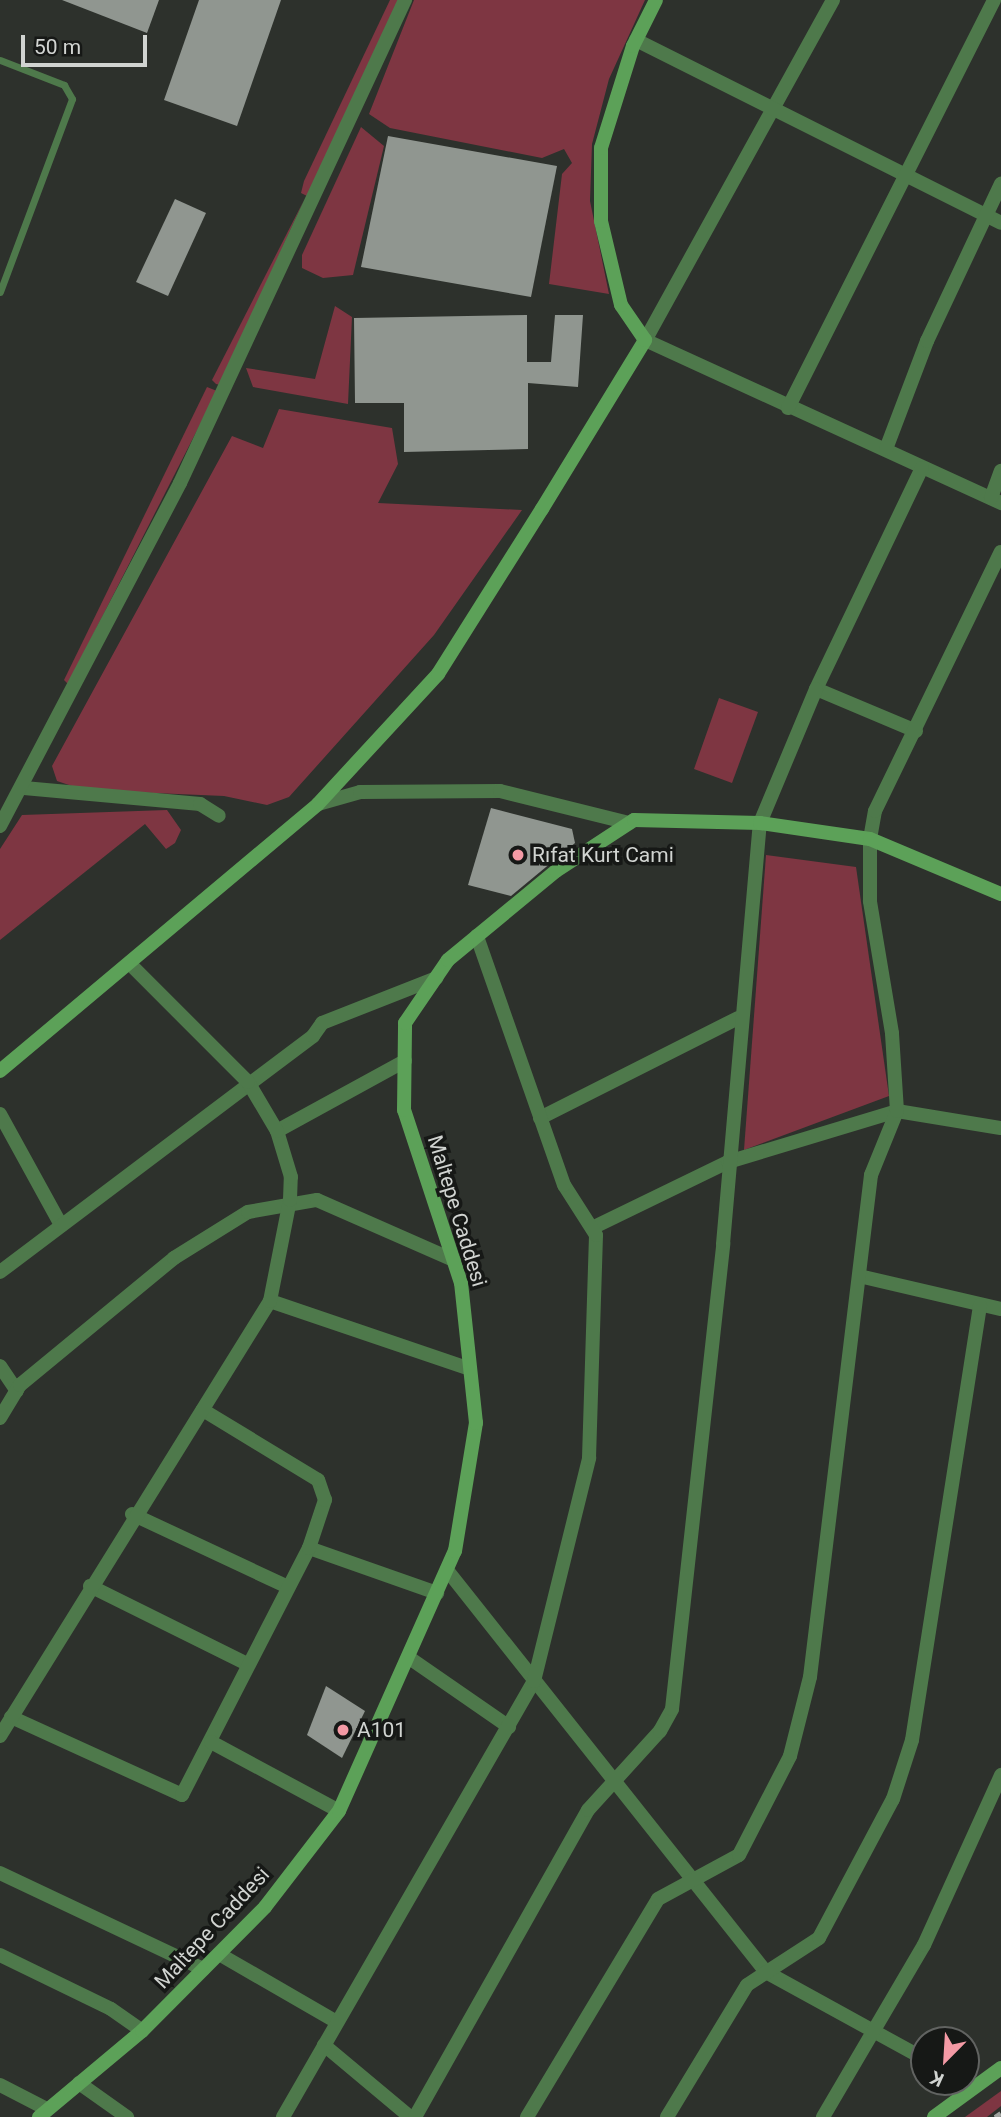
<!DOCTYPE html>
<meta charset="utf-8">
<style>
body{margin:0}
#map{position:relative;width:1001px;height:2117px;overflow:hidden;background:#2d312c;font-family:Roboto,sans-serif}
div>[style]{position:absolute}
[style*='--x']{left:calc(var(--x)*1px);top:calc(var(--y)*1px);width:calc(var(--w)*1px);rotate:calc(var(--a)*1deg)}
.green>*{inset:0;background:#7e3642}
.building>*{inset:0;background:#909690}
.lane>*{height:7px;margin:-3.5px;padding:0 3.5px;transform-origin:3.5px;border-radius:3.5px;background:#4e794b}
.street>*{height:14px;margin:-7px;padding:0 7px;transform-origin:7px;border-radius:7px;background:#4e794b}
.secondary>*{height:14px;margin:-7px;padding:0 7px;transform-origin:7px;border-radius:7px;background:#5ca158}
.rail>*{height:5px;margin-top:-2.5px;transform-origin:0;background:repeating-linear-gradient(90deg,#a0a3a0 0 9px,transparent 0 18px)}
.dots>*{width:19px;height:19px;translate:-50% -50%;box-sizing:border-box;border:4px solid #161816;border-radius:50%}
span{translate:-50% -50%;white-space:nowrap;text-align:center;line-height:1.15;-webkit-text-stroke:7px #161816;paint-order:stroke}
.poi-label{font-size:21px;color:#d1d4d1}
.left{translate:0 -50%;text-align:left}
.street-label{font-size:21px;color:#d1d4d1}
.north{position:absolute;left:910px;top:2026px;width:70px;height:70px;box-sizing:border-box;background:#161816;border:2px solid #616361;border-radius:50%;rotate:204deg;font-size:19px;font-weight:700;line-height:28px;text-align:center;color:#d1d4d1}
.north::after{content:'';display:block;margin:auto;width:24px;height:32px;background:#f49aa5;clip-path:polygon(50% 0,100% 100%,50% 72%,0 100%)}
.scale{position:absolute;left:21px;top:35px;width:126px;height:32px;box-sizing:border-box;border:4px solid #d1d4d1;border-top:0;padding-left:9px;font-size:21px;line-height:24px;white-space:nowrap;color:#d1d4d1;-webkit-text-stroke:5px #161816;paint-order:stroke}
</style>
<div id="map">
<div class="green">
<div style="clip-path:polygon(390px 0,401px 0,311px 198px,301px 193px,304px 181px)"></div>
<div style="clip-path:polygon(414px 0,645px 0,609px 79px,592px 144px,590px 201px,609px 294px,549px 284px,562px 174px,572px 163px,564px 149px,542px 158px,390px 128px,369px 114px)"></div>
<div style="clip-path:polygon(361px 127px,384px 146px,353px 275px,323px 278px,302px 268px,302px 255px)"></div>
<div style="clip-path:polygon(304px 200px,220px 385px,216px 384px,212px 380px)"></div>
<div style="clip-path:polygon(335px 306px,352px 317px,348px 404px,253px 387px,246px 368px,315px 379px)"></div>
<div style="clip-path:polygon(207px 387px,217px 391px,68px 684px,64px 680px)"></div>
<div style="clip-path:polygon(279px 409px,392px 428px,398px 464px,378px 503px,522px 510px,434px 635px,289px 797px,267px 805px,224px 796px,84px 790px,57px 781px,52px 766px,232px 436px,263px 448px)"></div>
<div style="clip-path:polygon(719px 698px,758px 712px,732px 783px,694px 769px)"></div>
<div style="clip-path:polygon(167px 810px,181px 830px,175px 843px,166px 849px,145px 824px,0 940px,0 849px,22px 815px)"></div>
<div style="clip-path:polygon(766px 855px,856px 867px,889px 1096px,744px 1150px)"></div>
<div style="clip-path:polygon(1001px 2091px,1001px 2106px,987px 2117px,965px 2117px)"></div>
</div>
<div class="building">
<div style="clip-path:polygon(62px 0,159px 0,147px 33px)"></div>
<div style="clip-path:polygon(199px 0,281px 0,237px 126px,164px 100px)"></div>
<div style="clip-path:polygon(388px 136px,557px 166px,531px 297px,361px 267px)"></div>
<div style="clip-path:polygon(175px 199px,206px 213px,168px 296px,136px 282px)"></div>
<div style="clip-path:polygon(527px 315px,527px 362px,551px 362px,555px 315px,583px 315px,578px 387px,528px 383px,528px 449px,404px 452px,404px 403px,355px 403px,354px 318px)"></div>
<div style="clip-path:polygon(491px 808px,572px 829px,575px 843px,511px 896px,468px 885px)"></div>
<div style="clip-path:polygon(326px 1686px,365px 1711px,342px 1758px,307px 1735px)"></div>
</div>
<div class="lane">
<div style="--x:0;--y:60;--w:69;--a:21.3"></div>
<div style="--x:64;--y:85;--w:16;--a:60"></div>
<div style="--x:72;--y:99;--w:206;--a:110.5"></div>
</div>
<div class="street">
<div style="--x:833;--y:0;--w:389;--a:118.9"></div>
<div style="--x:645;--y:340;--w:392;--a:24.6"></div>
<div style="--x:636;--y:40;--w:408;--a:26.6"></div>
<div style="--x:788;--y:408;--w:457;--a:-63.2"></div>
<div style="--x:886;--y:449;--w:116;--a:-69.2"></div>
<div style="--x:927;--y:341;--w:174;--a:-64.8"></div>
<div style="--x:991;--y:498;--w:29;--a:-70"></div>
<div style="--x:916;--y:731;--w:108;--a:-157.2"></div>
<div style="--x:816;--y:689;--w:245;--a:-64.4"></div>
<div style="--x:24;--y:788;--w:177;--a:5.2"></div>
<div style="--x:200;--y:804;--w:22;--a:32"></div>
<div style="--x:318;--y:804;--w:44;--a:-15.9"></div>
<div style="--x:360;--y:792;--w:140;--a:-0.4"></div>
<div style="--x:500;--y:791;--w:133;--a:13.9"></div>
<div style="--x:0;--y:826;--w:387;--a:-62.3"></div>
<div style="--x:180;--y:483;--w:533;--a:-65.02"></div>
<div style="--x:0;--y:1114;--w:127;--a:61.2"></div>
<div style="--x:540;--y:1118;--w:222;--a:-26.8"></div>
<div style="--x:277;--y:1131;--w:146;--a:-28.7"></div>
<div style="--x:592;--y:1228;--w:151;--a:-25.9"></div>
<div style="--x:728;--y:1162;--w:177;--a:-16.8"></div>
<div style="--x:897;--y:1111;--w:105;--a:9.3"></div>
<div style="--x:0;--y:1272;--w:392;--a:-37"></div>
<div style="--x:313;--y:1036;--w:16;--a:-55"></div>
<div style="--x:322;--y:1023;--w:123;--a:-21.5"></div>
<div style="--x:859;--y:1276;--w:146;--a:13.1"></div>
<div style="--x:270;--y:1301;--w:211;--a:18.8"></div>
<div style="--x:0;--y:1366;--w:30;--a:56"></div>
<div style="--x:0;--y:1418;--w:39;--a:-59"></div>
<div style="--x:20;--y:1385;--w:200;--a:-39.5"></div>
<div style="--x:174;--y:1258;--w:87;--a:-31.9"></div>
<div style="--x:248;--y:1212;--w:70;--a:-9.9"></div>
<div style="--x:317;--y:1200;--w:150;--a:23.7"></div>
<div style="--x:132;--y:1514;--w:172;--a:25.1"></div>
<div style="--x:309;--y:1548;--w:136;--a:19.4"></div>
<div style="--x:447;--y:1570;--w:513;--a:51.57"></div>
<div style="--x:766;--y:1972;--w:180;--a:28.8"></div>
<div style="--x:90;--y:1586;--w:175;--a:26.4"></div>
<div style="--x:408;--y:1657;--w:123;--a:34.7"></div>
<div style="--x:11;--y:1717;--w:188;--a:24.5"></div>
<div style="--x:182;--y:1795;--w:278;--a:-62.8"></div>
<div style="--x:309;--y:1548;--w:51;--a:-71.6"></div>
<div style="--x:325;--y:1500;--w:21;--a:-109"></div>
<div style="--x:318;--y:1480;--w:135;--a:-148.7"></div>
<div style="--x:0;--y:1736;--w:512;--a:-58.17"></div>
<div style="--x:270;--y:1301;--w:103;--a:-78.8"></div>
<div style="--x:290;--y:1200;--w:23;--a:-88"></div>
<div style="--x:291;--y:1177;--w:48;--a:-106.9"></div>
<div style="--x:277;--y:1131;--w:57;--a:-120.6"></div>
<div style="--x:248;--y:1082;--w:167;--a:-135"></div>
<div style="--x:211;--y:1742;--w:145;--a:28.3"></div>
<div style="--x:0;--y:1873;--w:225;--a:25.3"></div>
<div style="--x:219;--y:1954;--w:136;--a:30"></div>
<div style="--x:0;--y:1955;--w:123;--a:25.9"></div>
<div style="--x:111;--y:2009;--w:38;--a:35"></div>
<div style="--x:324;--y:2045;--w:112;--a:39.9"></div>
<div style="--x:79;--y:2083;--w:59;--a:35.3"></div>
<div style="--x:0;--y:2085;--w:53;--a:27.1"></div>
<div style="--x:283;--y:2117;--w:503;--a:-60.07"></div>
<div style="--x:534;--y:1681;--w:230;--a:-76.1"></div>
<div style="--x:589;--y:1458;--w:223;--a:-88.2"></div>
<div style="--x:596;--y:1235;--w:59;--a:-122.6"></div>
<div style="--x:564;--y:1185;--w:264;--a:-109.3"></div>
<div style="--x:415;--y:2117;--w:352;--a:-60.6"></div>
<div style="--x:588;--y:1810;--w:107;--a:-47.7"></div>
<div style="--x:660;--y:1731;--w:25;--a:-61"></div>
<div style="--x:672;--y:1709;--w:468;--a:-83.7"></div>
<div style="--x:723;--y:1244;--w:423;--a:-85"></div>
<div style="--x:760;--y:823;--w:145;--a:-67.3"></div>
<div style="--x:527;--y:2117;--w:254;--a:-59"></div>
<div style="--x:658;--y:1899;--w:92;--a:-28.5"></div>
<div style="--x:739;--y:1855;--w:111;--a:-62.7"></div>
<div style="--x:790;--y:1756;--w:81;--a:-75.8"></div>
<div style="--x:810;--y:1677;--w:506;--a:-83.07"></div>
<div style="--x:871;--y:1175;--w:69;--a:-67.9"></div>
<div style="--x:897;--y:1111;--w:78;--a:-93.7"></div>
<div style="--x:892;--y:1033;--w:134;--a:-99.5"></div>
<div style="--x:870;--y:901;--w:62;--a:-90"></div>
<div style="--x:870;--y:839;--w:28;--a:-80"></div>
<div style="--x:875;--y:811;--w:288;--a:-64.1"></div>
<div style="--x:667;--y:2117;--w:154;--a:-58.8"></div>
<div style="--x:747;--y:1985;--w:86;--a:-33.1"></div>
<div style="--x:819;--y:1938;--w:157;--a:-62"></div>
<div style="--x:893;--y:1799;--w:62;--a:-72.1"></div>
<div style="--x:912;--y:1740;--w:440;--a:-81.1"></div>
<div style="--x:823;--y:2117;--w:199;--a:-59.6"></div>
<div style="--x:924;--y:1945;--w:187;--a:-65.6"></div>
</div>
<div class="secondary">
<div style="--x:0;--y:1071;--w:415;--a:-40"></div>
<div style="--x:318;--y:804;--w:177;--a:-47.3"></div>
<div style="--x:438;--y:674;--w:195;--a:-57.8"></div>
<div style="--x:542;--y:509;--w:198;--a:-58.6"></div>
<div style="--x:645;--y:340;--w:42;--a:-124.4"></div>
<div style="--x:621;--y:305;--w:86;--a:-103.4"></div>
<div style="--x:601;--y:221;--w:73;--a:-90"></div>
<div style="--x:601;--y:148;--w:107;--a:-72.6"></div>
<div style="--x:633;--y:46;--w:51;--a:-63.4"></div>
<div style="--x:39;--y:2117;--w:134;--a:-39.9"></div>
<div style="--x:142;--y:2031;--w:175;--a:-45.2"></div>
<div style="--x:265;--y:1907;--w:121;--a:-52.4"></div>
<div style="--x:339;--y:1811;--w:285;--a:-66"></div>
<div style="--x:455;--y:1551;--w:130;--a:-80.7"></div>
<div style="--x:476;--y:1423;--w:141;--a:-96.1"></div>
<div style="--x:461;--y:1283;--w:182;--a:-108.2"></div>
<div style="--x:404;--y:1110;--w:87;--a:-89.3"></div>
<div style="--x:405;--y:1023;--w:76;--a:-55.7"></div>
<div style="--x:448;--y:960;--w:140;--a:-39.5"></div>
<div style="--x:556;--y:871;--w:93;--a:-33.2"></div>
<div style="--x:634;--y:820;--w:126;--a:1.4"></div>
<div style="--x:760;--y:823;--w:111;--a:8.3"></div>
<div style="--x:870;--y:839;--w:142;--a:22.8"></div>
<div style="--x:934;--y:2117;--w:83;--a:-36.2"></div>
</div>
<div class="rail">
<div style="--x:995;--y:2117;--w:7;--a:-34"></div>
</div>
<div class="dots">
<div style="left:518px;top:855px;background:#f49aa5"></div>
<div style="left:343px;top:1730px;background:#f49aa5"></div>
</div>
<div class="poi-label">
<span class="left" style="left:532px;top:855px">Rıfat Kurt Cami</span>
<span class="left" style="left:357px;top:1730px">A101</span>
</div>
<div class="street-label">
<span style="left:457px;top:1211px;rotate:73deg">Maltepe Caddesi</span>
<span style="left:212px;top:1928px;rotate:-47deg">Maltepe Caddesi</span>
</div>
<div class="north">K</div>
<div class="scale">50 m</div>
</div>
